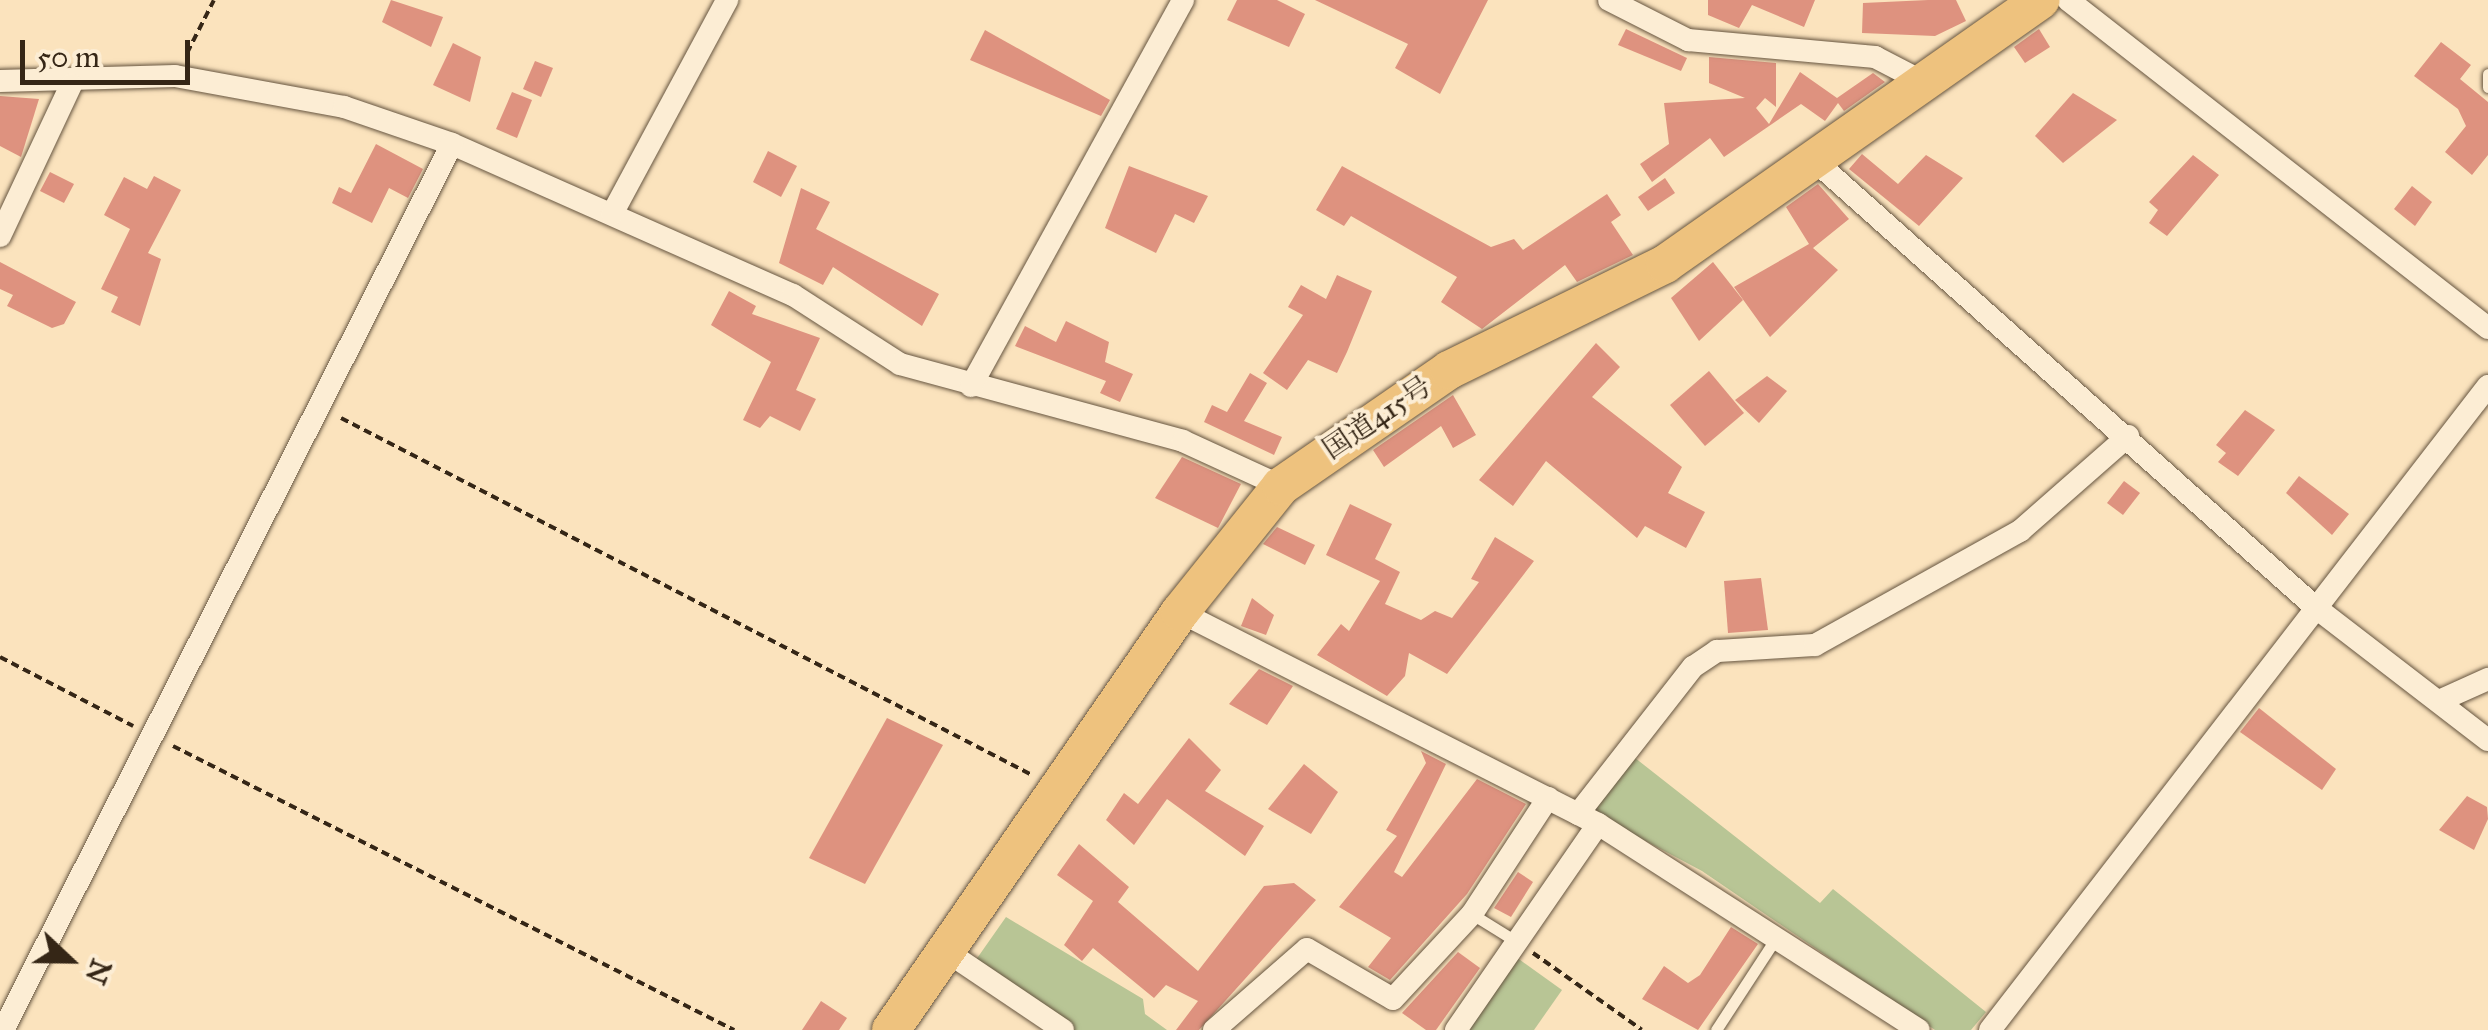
<!DOCTYPE html>
<meta charset="utf-8">
<style>
body{margin:0}
#map{position:relative;width:2488px;height:1030px;overflow:hidden;background:#fbe3bd;font-family:"IM FELL Great Primer","Noto Serif JP",serif}
div>[style]{position:absolute}
[style*='--x']{left:calc(var(--x)*1px);top:calc(var(--y)*1px);width:calc(var(--w)*1px);rotate:calc(var(--a)*1deg)}
.green>*{inset:0;background:#b8c595}
.building>*{inset:0;background:#de927f}
.path>*{height:4px;margin-top:-2px;transform-origin:0;background:repeating-linear-gradient(90deg,#352616 0 8px,transparent 0 13px)}
.roads{filter:drop-shadow(0 0 2px #665540) drop-shadow(0 0 2px #665540)}
.service>*{height:11px;margin:-5.5px;padding:0 5.5px;transform-origin:5.5px;border-radius:5.5px;background:#fcedd4}
.minor>*{height:22px;margin:-11px;padding:0 11px;transform-origin:11px;border-radius:11px;background:#fcedd4}
.trunk>*{height:38px;margin:-19px;padding:0 19px;transform-origin:19px;border-radius:19px;background:#eec27e}
span{translate:-50% -50%;white-space:nowrap;text-align:center;line-height:1.15;-webkit-text-stroke:8px #fcedd4;paint-order:stroke}
.street-label{font-size:28px;color:#352616}
.north{position:absolute;left:20px;top:910px;width:100px;height:100px;-webkit-text-stroke:8px #fcedd4;paint-order:stroke;rotate:112deg;font-size:28px;font-weight:700;line-height:40px;text-align:center;color:#352616}
.north::after{content:'';display:block;margin:auto;width:35px;height:45px;background:#352616;clip-path:polygon(50% 0,100% 100%,50% 72%,0 100%)}
.scale{position:absolute;left:20px;top:40px;width:170px;height:45px;box-sizing:border-box;border:5px solid #352616;border-top:0;padding-left:12px;font-size:30px;line-height:35px;white-space:nowrap;color:#352616;-webkit-text-stroke:8px #fcedd4;paint-order:stroke}
</style>
<div id="map">
<div class="green">
<div style="clip-path:polygon(1630px 754px,1820px 903px,1833px 889px,1986px 1012px,1971px 1030px,1935px 1030px,1702px 871px,1591px 812px)"></div>
<div style="clip-path:polygon(1006px 917px,1143px 999px,1145px 1014px,1167px 1030px,1071px 1030px,973px 964px)"></div>
<div style="clip-path:polygon(1516px 957px,1562px 990px,1534px 1030px,1464px 1030px)"></div>
</div>
<div class="building">
<div style="clip-path:polygon(391px 0,443px 17px,431px 47px,382px 22px)"></div>
<div style="clip-path:polygon(1237px 0,1277px 0,1305px 14px,1289px 47px,1227px 20px)"></div>
<div style="clip-path:polygon(1315px 0,1488px 0,1440px 94px,1395px 68px,1408px 44px)"></div>
<div style="clip-path:polygon(1708px 0,1815px 0,1804px 27px,1752px 5px,1739px 28px,1708px 15px)"></div>
<div style="clip-path:polygon(1928px 0,1956px 0,1966px 21px,1935px 36px,1862px 33px,1863px 3px)"></div>
<div style="clip-path:polygon(1626px 29px,1687px 58px,1681px 71px,1618px 45px)"></div>
<div style="clip-path:polygon(2039px 29px,2050px 47px,2025px 63px,2014px 47px)"></div>
<div style="clip-path:polygon(985px 30px,1110px 100px,1101px 116px,970px 60px)"></div>
<div style="clip-path:polygon(2441px 42px,2471px 65px,2460px 79px,2488px 102px,2488px 155px,2472px 175px,2445px 152px,2466px 126px,2458px 109px,2414px 76px)"></div>
<div style="clip-path:polygon(453px 43px,481px 57px,470px 102px,433px 85px)"></div>
<div style="clip-path:polygon(1709px 57px,1776px 63px,1776px 107px,1765px 98px,1756px 108px,1769px 124px,1800px 72px,1837px 98px,1873px 73px,1885px 82px,1844px 111px,1838px 103px,1825px 121px,1801px 104px,1724px 157px,1710px 138px,1652px 182px,1640px 164px,1669px 144px,1664px 103px,1745px 98px,1709px 83px)"></div>
<div style="clip-path:polygon(535px 61px,553px 68px,541px 97px,523px 89px)"></div>
<div style="clip-path:polygon(512px 92px,532px 100px,517px 138px,496px 129px)"></div>
<div style="clip-path:polygon(2073px 93px,2117px 120px,2063px 163px,2035px 136px)"></div>
<div style="clip-path:polygon(0 96px,39px 99px,21px 157px,0 146px)"></div>
<div style="clip-path:polygon(376px 144px,423px 169px,408px 198px,389px 188px,372px 223px,332px 203px,339px 187px,351px 193px)"></div>
<div style="clip-path:polygon(768px 151px,797px 166px,781px 197px,753px 182px)"></div>
<div style="clip-path:polygon(1862px 154px,1898px 184px,1926px 155px,1963px 178px,1919px 226px,1849px 169px)"></div>
<div style="clip-path:polygon(2193px 155px,2219px 175px,2167px 236px,2149px 223px,2158px 210px,2149px 202px)"></div>
<div style="clip-path:polygon(1129px 166px,1208px 196px,1194px 223px,1175px 214px,1156px 253px,1105px 228px)"></div>
<div style="clip-path:polygon(1342px 166px,1491px 247px,1514px 239px,1523px 250px,1607px 194px,1621px 215px,1611px 222px,1633px 255px,1577px 282px,1565px 265px,1482px 329px,1441px 302px,1457px 277px,1351px 216px,1344px 226px,1316px 210px)"></div>
<div style="clip-path:polygon(50px 172px,74px 184px,64px 203px,40px 191px)"></div>
<div style="clip-path:polygon(154px 176px,181px 190px,148px 253px,161px 259px,140px 326px,111px 312px,118px 297px,101px 289px,130px 229px,104px 215px,124px 177px,147px 189px)"></div>
<div style="clip-path:polygon(1665px 178px,1675px 193px,1648px 211px,1638px 197px)"></div>
<div style="clip-path:polygon(1818px 184px,1849px 219px,1813px 248px,1838px 270px,1770px 337px,1734px 287px,1809px 244px,1786px 207px)"></div>
<div style="clip-path:polygon(2412px 186px,2432px 202px,2415px 226px,2394px 209px)"></div>
<div style="clip-path:polygon(801px 188px,830px 202px,816px 229px,939px 294px,922px 326px,833px 267px,823px 285px,779px 263px)"></div>
<div style="clip-path:polygon(0 262px,76px 302px,64px 324px,52px 328px,7px 306px,13px 295px,0 289px)"></div>
<div style="clip-path:polygon(1713px 262px,1743px 300px,1699px 341px,1671px 298px)"></div>
<div style="clip-path:polygon(1337px 275px,1372px 291px,1347px 352px,1337px 373px,1308px 360px,1287px 390px,1263px 373px,1303px 315px,1288px 307px,1301px 285px,1326px 299px)"></div>
<div style="clip-path:polygon(729px 291px,756px 306px,752px 314px,820px 338px,796px 390px,816px 399px,800px 431px,770px 416px,760px 428px,743px 420px,771px 362px,711px 325px)"></div>
<div style="clip-path:polygon(1066px 321px,1109px 342px,1105px 362px,1133px 374px,1120px 402px,1100px 393px,1106px 381px,1015px 346px,1025px 326px,1056px 342px)"></div>
<div style="clip-path:polygon(1596px 343px,1620px 367px,1592px 397px,1682px 467px,1668px 493px,1705px 512px,1686px 548px,1645px 526px,1637px 538px,1546px 461px,1513px 506px,1479px 480px)"></div>
<div style="clip-path:polygon(1709px 371px,1744px 413px,1705px 446px,1670px 405px)"></div>
<div style="clip-path:polygon(1250px 373px,1267px 383px,1244px 421px,1282px 437px,1274px 455px,1204px 422px,1212px 405px,1227px 412px)"></div>
<div style="clip-path:polygon(1767px 376px,1787px 391px,1759px 423px,1735px 400px)"></div>
<div style="clip-path:polygon(1453px 395px,1476px 435px,1453px 448px,1441px 426px,1384px 467px,1373px 450px)"></div>
<div style="clip-path:polygon(2245px 410px,2275px 430px,2238px 476px,2218px 462px,2226px 453px,2216px 445px)"></div>
<div style="clip-path:polygon(1182px 457px,1241px 484px,1218px 528px,1155px 498px)"></div>
<div style="clip-path:polygon(2299px 476px,2349px 514px,2332px 535px,2286px 493px)"></div>
<div style="clip-path:polygon(2124px 481px,2140px 493px,2123px 515px,2107px 503px)"></div>
<div style="clip-path:polygon(1350px 504px,1392px 524px,1375px 559px,1400px 572px,1385px 604px,1421px 620px,1435px 611px,1452px 618px,1479px 582px,1471px 579px,1495px 537px,1534px 561px,1447px 674px,1409px 653px,1405px 676px,1387px 696px,1317px 655px,1341px 624px,1349px 631px,1380px 581px,1326px 555px)"></div>
<div style="clip-path:polygon(1277px 527px,1315px 545px,1305px 565px,1263px 544px)"></div>
<div style="clip-path:polygon(1761px 578px,1768px 630px,1728px 633px,1724px 581px)"></div>
<div style="clip-path:polygon(1252px 598px,1274px 615px,1266px 635px,1241px 626px)"></div>
<div style="clip-path:polygon(1259px 669px,1293px 686px,1267px 725px,1229px 704px)"></div>
<div style="clip-path:polygon(2259px 708px,2336px 769px,2322px 790px,2240px 732px)"></div>
<div style="clip-path:polygon(887px 718px,943px 745px,865px 884px,809px 858px)"></div>
<div style="clip-path:polygon(1189px 738px,1221px 770px,1205px 791px,1264px 826px,1245px 856px,1167px 799px,1134px 845px,1106px 820px,1124px 793px,1138px 804px)"></div>
<div style="clip-path:polygon(1421px 751px,1446px 764px,1394px 872px,1402px 877px,1477px 779px,1526px 804px,1467px 894px,1390px 980px,1368px 967px,1391px 938px,1339px 907px,1397px 836px,1386px 830px,1426px 763px)"></div>
<div style="clip-path:polygon(1304px 764px,1338px 792px,1311px 834px,1268px 809px)"></div>
<div style="clip-path:polygon(2467px 796px,2487px 807px,2488px 819px,2474px 850px,2439px 830px)"></div>
<div style="clip-path:polygon(1079px 844px,1129px 887px,1118px 902px,1198px 971px,1264px 886px,1294px 883px,1316px 900px,1199px 1030px,1176px 1030px,1198px 1001px,1166px 985px,1154px 998px,1093px 948px,1082px 961px,1064px 945px,1093px 901px,1057px 875px)"></div>
<div style="clip-path:polygon(1518px 872px,1533px 882px,1511px 917px,1494px 908px)"></div>
<div style="clip-path:polygon(1731px 927px,1758px 944px,1698px 1030px,1642px 999px,1664px 966px,1688px 983px,1700px 975px)"></div>
<div style="clip-path:polygon(1458px 952px,1480px 968px,1436px 1030px,1426px 1030px,1402px 1013px)"></div>
<div style="clip-path:polygon(821px 1001px,847px 1018px,839px 1030px,802px 1030px)"></div>
</div>
<div class="path">
<div style="--x:187;--y:53;--w:59;--a:-63"></div>
<div style="--x:341;--y:418;--w:776;--a:27.32"></div>
<div style="--x:0;--y:657;--w:150;--a:27.4"></div>
<div style="--x:173;--y:746;--w:629;--a:26.85"></div>
<div style="--x:1533;--y:953;--w:133;--a:35.2"></div>
</div>
<div class="roads">
<div class="service">
<div style="--x:2488;--y:74;--w:13;--a:90"></div>
<div style="--x:1472;--y:914;--w:53;--a:31.9"></div>
<div style="--x:1716;--y:1030;--w:113;--a:-56.9"></div>
</div>
<div class="minor">
<div style="--x:1609;--y:0;--w:89;--a:26.9"></div>
<div style="--x:1688;--y:40;--w:188;--a:5.2"></div>
<div style="--x:1875;--y:57;--w:56;--a:27.5"></div>
<div style="--x:2068;--y:0;--w:533;--a:37.99"></div>
<div style="--x:0;--y:81;--w:175;--a:-1.6"></div>
<div style="--x:175;--y:76;--w:172;--a:10.4"></div>
<div style="--x:344;--y:107;--w:114;--a:18.9"></div>
<div style="--x:452;--y:144;--w:373;--a:23.9"></div>
<div style="--x:793;--y:295;--w:127;--a:32.8"></div>
<div style="--x:900;--y:364;--w:293;--a:15.2"></div>
<div style="--x:1183;--y:441;--w:108;--a:24.7"></div>
<div style="--x:1814;--y:160;--w:671;--a:41.74"></div>
<div style="--x:2315;--y:607;--w:218;--a:37.6"></div>
<div style="--x:612;--y:214;--w:243;--a:-61.7"></div>
<div style="--x:0;--y:236;--w:167;--a:-64.8"></div>
<div style="--x:971;--y:386;--w:440;--a:-61.2"></div>
<div style="--x:1180;--y:612;--w:469;--a:26.9"></div>
<div style="--x:1598;--y:824;--w:381;--a:32.7"></div>
<div style="--x:2439;--y:701;--w:54;--a:-24.2"></div>
<div style="--x:1578;--y:814;--w:187;--a:-52"></div>
<div style="--x:1693;--y:667;--w:29;--a:-34"></div>
<div style="--x:1717;--y:651;--w:98;--a:-3.5"></div>
<div style="--x:1815;--y:645;--w:235;--a:-29.1"></div>
<div style="--x:2020;--y:531;--w:144;--a:-41.3"></div>
<div style="--x:946;--y:951;--w:141;--a:34"></div>
<div style="--x:3;--y:1030;--w:993;--a:-63.13"></div>
<div style="--x:1214;--y:1030;--w:123;--a:-41.1"></div>
<div style="--x:1307;--y:949;--w:99;--a:30.2"></div>
<div style="--x:1393;--y:999;--w:116;--a:-47.1"></div>
<div style="--x:1472;--y:914;--w:139;--a:-56.8"></div>
<div style="--x:1456;--y:1030;--w:250;--a:-55.4"></div>
<div style="--x:1990;--y:1030;--w:814;--a:-52.29"></div>
</div>
<div class="trunk">
<div style="--x:891;--y:1030;--w:508;--a:-55.34"></div>
<div style="--x:1180;--y:612;--w:161;--a:-51.3"></div>
<div style="--x:1281;--y:486;--w:204;--a:-34.6"></div>
<div style="--x:1449;--y:370;--w:241;--a:-26.1"></div>
<div style="--x:1665;--y:264;--w:459;--a:-35.1"></div>
</div>
</div>
<div class="street-label">
<span style="left:1377px;top:418px;rotate:-34deg">国道415号</span>
</div>
<div class="north">N</div>
<div class="scale">50 m</div>
</div>
